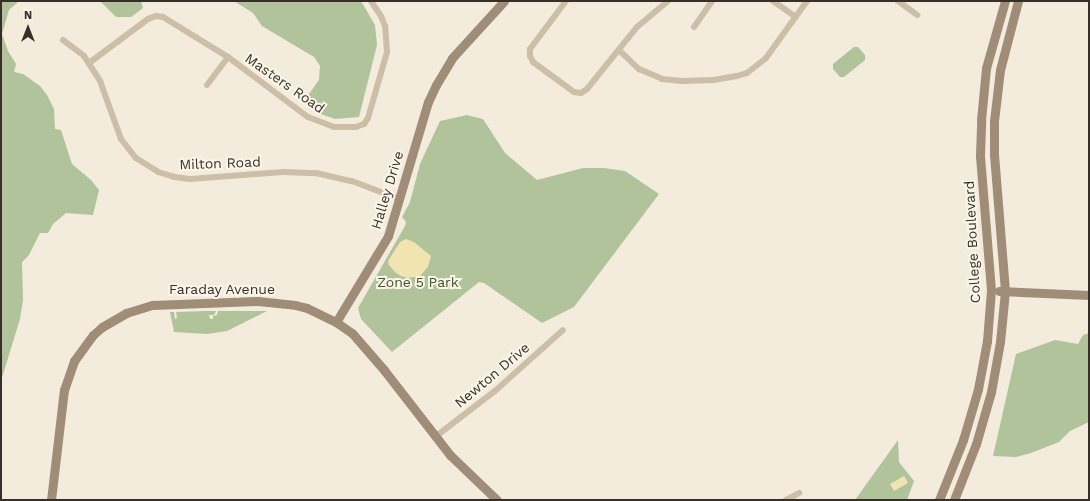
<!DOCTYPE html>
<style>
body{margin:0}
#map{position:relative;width:1090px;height:501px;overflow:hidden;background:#f3ecdc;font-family:"Work Sans",sans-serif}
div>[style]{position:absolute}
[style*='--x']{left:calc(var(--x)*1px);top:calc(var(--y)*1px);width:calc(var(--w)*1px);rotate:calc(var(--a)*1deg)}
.green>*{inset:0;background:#b0c39b}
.sand>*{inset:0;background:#f1e4b1}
.street>*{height:6px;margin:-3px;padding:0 3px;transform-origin:3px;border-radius:3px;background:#ccbea7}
.secondary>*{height:9px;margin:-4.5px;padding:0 4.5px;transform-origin:4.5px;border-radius:4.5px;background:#a08d78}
span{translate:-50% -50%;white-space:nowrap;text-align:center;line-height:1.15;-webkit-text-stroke:4px #fbf5e9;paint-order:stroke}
.street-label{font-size:14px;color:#383028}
.park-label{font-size:14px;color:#40582a}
.frame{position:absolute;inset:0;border:2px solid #383028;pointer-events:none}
.north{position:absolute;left:8px;top:8px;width:40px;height:40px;-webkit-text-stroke:3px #fbf5e9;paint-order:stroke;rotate:0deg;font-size:11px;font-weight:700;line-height:16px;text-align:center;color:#383028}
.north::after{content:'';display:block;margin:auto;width:14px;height:18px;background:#383028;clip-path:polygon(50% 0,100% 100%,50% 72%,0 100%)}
</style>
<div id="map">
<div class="green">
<div style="clip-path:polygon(1px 1px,19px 1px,9px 10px,2px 34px,8px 51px,16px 64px,14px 72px,23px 74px,40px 86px,47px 95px,54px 109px,55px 129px,61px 130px,72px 164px,91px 180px,99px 190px,93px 215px,66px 213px,53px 224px,48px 233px,40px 233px,29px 255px,22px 262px,23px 300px,20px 319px,1px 381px)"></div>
<div style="clip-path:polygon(100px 1px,141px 1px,143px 8px,131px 17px,116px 17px)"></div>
<div style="clip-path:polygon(234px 1px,361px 1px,375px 25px,377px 45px,359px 117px,335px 119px,315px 112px,304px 101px,319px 80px,320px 66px,314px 57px,262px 26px,253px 13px)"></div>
<div style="clip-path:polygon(854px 47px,858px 47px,865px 55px,865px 60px,844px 77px,840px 77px,833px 69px,833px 64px)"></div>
<div style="clip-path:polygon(467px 115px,483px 119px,505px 153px,537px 180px,583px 168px,604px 168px,625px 171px,659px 194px,574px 307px,542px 323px,484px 283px,479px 282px,392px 352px,361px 319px,358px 308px,405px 226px,406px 222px,402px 217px,410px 202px,420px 164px,440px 121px)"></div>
<div style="clip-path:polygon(205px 311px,216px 311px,214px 315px,209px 315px,210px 319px,213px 319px,213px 316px,217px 315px,218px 311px,267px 311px,227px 331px,207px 334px,174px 332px,170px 312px,174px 312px,175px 319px,177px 318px,176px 312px)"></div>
<div style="clip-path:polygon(1089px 333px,1089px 422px,1070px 431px,1059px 442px,1031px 453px,1016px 457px,993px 456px,1016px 354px,1055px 340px,1078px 344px,1083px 335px)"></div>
<div style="clip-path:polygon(898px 440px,899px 462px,914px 481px,907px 500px,855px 500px)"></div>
</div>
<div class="sand">
<div style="clip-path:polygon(406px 239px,414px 242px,431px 256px,428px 267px,420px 276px,408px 278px,401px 276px,395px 272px,389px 265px,388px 261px,400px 242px)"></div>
<div style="clip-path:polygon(904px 476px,908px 483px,894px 491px,890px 484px)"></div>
</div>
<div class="street">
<div style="--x:566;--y:1;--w:60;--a:126.9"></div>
<div style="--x:530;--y:49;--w:7;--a:90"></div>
<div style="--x:530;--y:56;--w:7;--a:63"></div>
<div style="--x:533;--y:62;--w:51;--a:36.2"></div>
<div style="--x:574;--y:92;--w:7;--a:8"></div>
<div style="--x:581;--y:93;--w:7;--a:-34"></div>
<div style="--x:587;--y:89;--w:80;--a:-51.1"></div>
<div style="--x:637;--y:27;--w:40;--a:-40"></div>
<div style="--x:773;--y:1;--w:28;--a:35"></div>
<div style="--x:898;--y:1;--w:24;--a:36"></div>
<div style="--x:694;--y:27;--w:32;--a:-55"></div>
<div style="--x:63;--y:40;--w:26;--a:37"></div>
<div style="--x:84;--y:56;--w:30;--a:57"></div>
<div style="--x:100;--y:81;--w:62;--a:70.1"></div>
<div style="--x:121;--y:139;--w:24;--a:52"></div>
<div style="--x:136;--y:158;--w:26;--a:32"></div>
<div style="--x:158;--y:172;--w:17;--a:17"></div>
<div style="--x:174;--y:177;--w:16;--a:7"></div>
<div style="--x:190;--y:179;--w:93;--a:-4.3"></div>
<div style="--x:283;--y:172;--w:33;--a:2"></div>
<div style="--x:316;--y:173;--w:37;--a:13"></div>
<div style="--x:352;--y:181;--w:50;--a:21"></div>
<div style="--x:619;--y:50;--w:28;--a:44"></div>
<div style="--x:639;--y:69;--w:25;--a:23"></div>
<div style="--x:662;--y:79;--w:20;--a:6"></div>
<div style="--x:682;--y:81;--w:32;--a:-2"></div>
<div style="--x:714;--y:80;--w:23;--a:-10"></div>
<div style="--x:737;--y:76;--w:10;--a:-17"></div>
<div style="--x:747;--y:73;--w:24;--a:-38"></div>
<div style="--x:766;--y:58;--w:70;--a:-54.3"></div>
<div style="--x:89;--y:63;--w:74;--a:-36.7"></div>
<div style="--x:148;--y:19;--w:9;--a:-21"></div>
<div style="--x:156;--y:16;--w:7;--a:8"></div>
<div style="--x:163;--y:17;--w:76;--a:31.6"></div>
<div style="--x:228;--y:57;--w:100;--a:36.9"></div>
<div style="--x:308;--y:117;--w:28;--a:21"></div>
<div style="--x:334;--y:127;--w:22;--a:0"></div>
<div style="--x:356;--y:127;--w:9;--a:-21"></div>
<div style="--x:364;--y:124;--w:7;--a:-56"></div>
<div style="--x:368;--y:118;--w:69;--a:-73.9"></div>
<div style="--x:387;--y:52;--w:26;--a:-94"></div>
<div style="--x:385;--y:26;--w:11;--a:-112"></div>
<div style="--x:381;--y:16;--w:18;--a:-124"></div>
<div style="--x:207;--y:85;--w:35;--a:-53"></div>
<div style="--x:435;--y:437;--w:76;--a:-37.5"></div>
<div style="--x:495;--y:391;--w:91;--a:-41.9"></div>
<div style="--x:786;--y:500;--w:15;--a:-28"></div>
</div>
<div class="secondary">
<div style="--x:999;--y:291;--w:90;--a:2.5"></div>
<div style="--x:336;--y:322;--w:100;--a:-58.8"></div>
<div style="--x:388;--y:236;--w:140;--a:-73.4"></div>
<div style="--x:428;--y:102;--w:19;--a:-65"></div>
<div style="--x:436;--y:85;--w:31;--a:-59"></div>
<div style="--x:452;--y:58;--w:77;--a:-47.6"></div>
<div style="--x:51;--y:500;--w:111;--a:-83.3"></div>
<div style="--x:64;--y:390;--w:31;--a:-71"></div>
<div style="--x:74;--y:361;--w:32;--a:-54"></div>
<div style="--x:93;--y:335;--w:12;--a:-42"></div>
<div style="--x:102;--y:327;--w:28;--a:-30"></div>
<div style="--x:126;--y:313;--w:28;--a:-17"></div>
<div style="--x:153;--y:305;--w:105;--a:-2.2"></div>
<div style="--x:258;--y:301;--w:37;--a:6"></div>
<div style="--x:295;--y:305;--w:12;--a:14"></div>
<div style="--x:307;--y:308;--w:32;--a:26"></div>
<div style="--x:336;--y:322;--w:19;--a:35"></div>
<div style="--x:352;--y:333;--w:49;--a:49.1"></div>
<div style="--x:384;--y:370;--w:108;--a:52.2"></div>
<div style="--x:450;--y:455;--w:65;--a:43.8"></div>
<div style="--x:939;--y:500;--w:65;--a:-68.2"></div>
<div style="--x:963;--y:440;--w:53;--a:-73.6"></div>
<div style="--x:978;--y:389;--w:49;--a:-79.4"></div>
<div style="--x:987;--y:341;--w:51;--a:-85.5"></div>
<div style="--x:991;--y:290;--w:135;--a:-94.7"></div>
<div style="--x:980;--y:155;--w:35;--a:-88"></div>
<div style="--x:981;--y:120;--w:52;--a:-84.5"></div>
<div style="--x:986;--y:68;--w:70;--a:-74.2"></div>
<div style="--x:954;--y:500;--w:60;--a:-68.6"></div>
<div style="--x:976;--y:444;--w:54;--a:-73.9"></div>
<div style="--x:991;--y:392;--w:51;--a:-79.8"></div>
<div style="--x:1000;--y:342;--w:51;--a:-84.4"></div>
<div style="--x:1005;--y:291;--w:136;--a:-94.6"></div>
<div style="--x:994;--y:155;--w:34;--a:-90"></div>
<div style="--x:994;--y:121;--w:51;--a:-83.3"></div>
<div style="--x:1000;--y:70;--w:71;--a:-75.4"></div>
</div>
<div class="street-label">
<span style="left:285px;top:83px;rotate:35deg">Masters Road</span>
<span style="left:220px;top:163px;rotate:-2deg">Milton Road</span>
<span style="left:387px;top:190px;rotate:-73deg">Halley Drive</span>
<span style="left:972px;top:242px;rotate:-93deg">College Boulevard</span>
<span style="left:222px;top:289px">Faraday Avenue</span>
<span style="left:492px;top:375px;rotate:-40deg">Newton Drive</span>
</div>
<div class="park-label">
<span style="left:418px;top:282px">Zone 5 Park</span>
</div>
<div class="frame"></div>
<div class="north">N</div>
</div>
